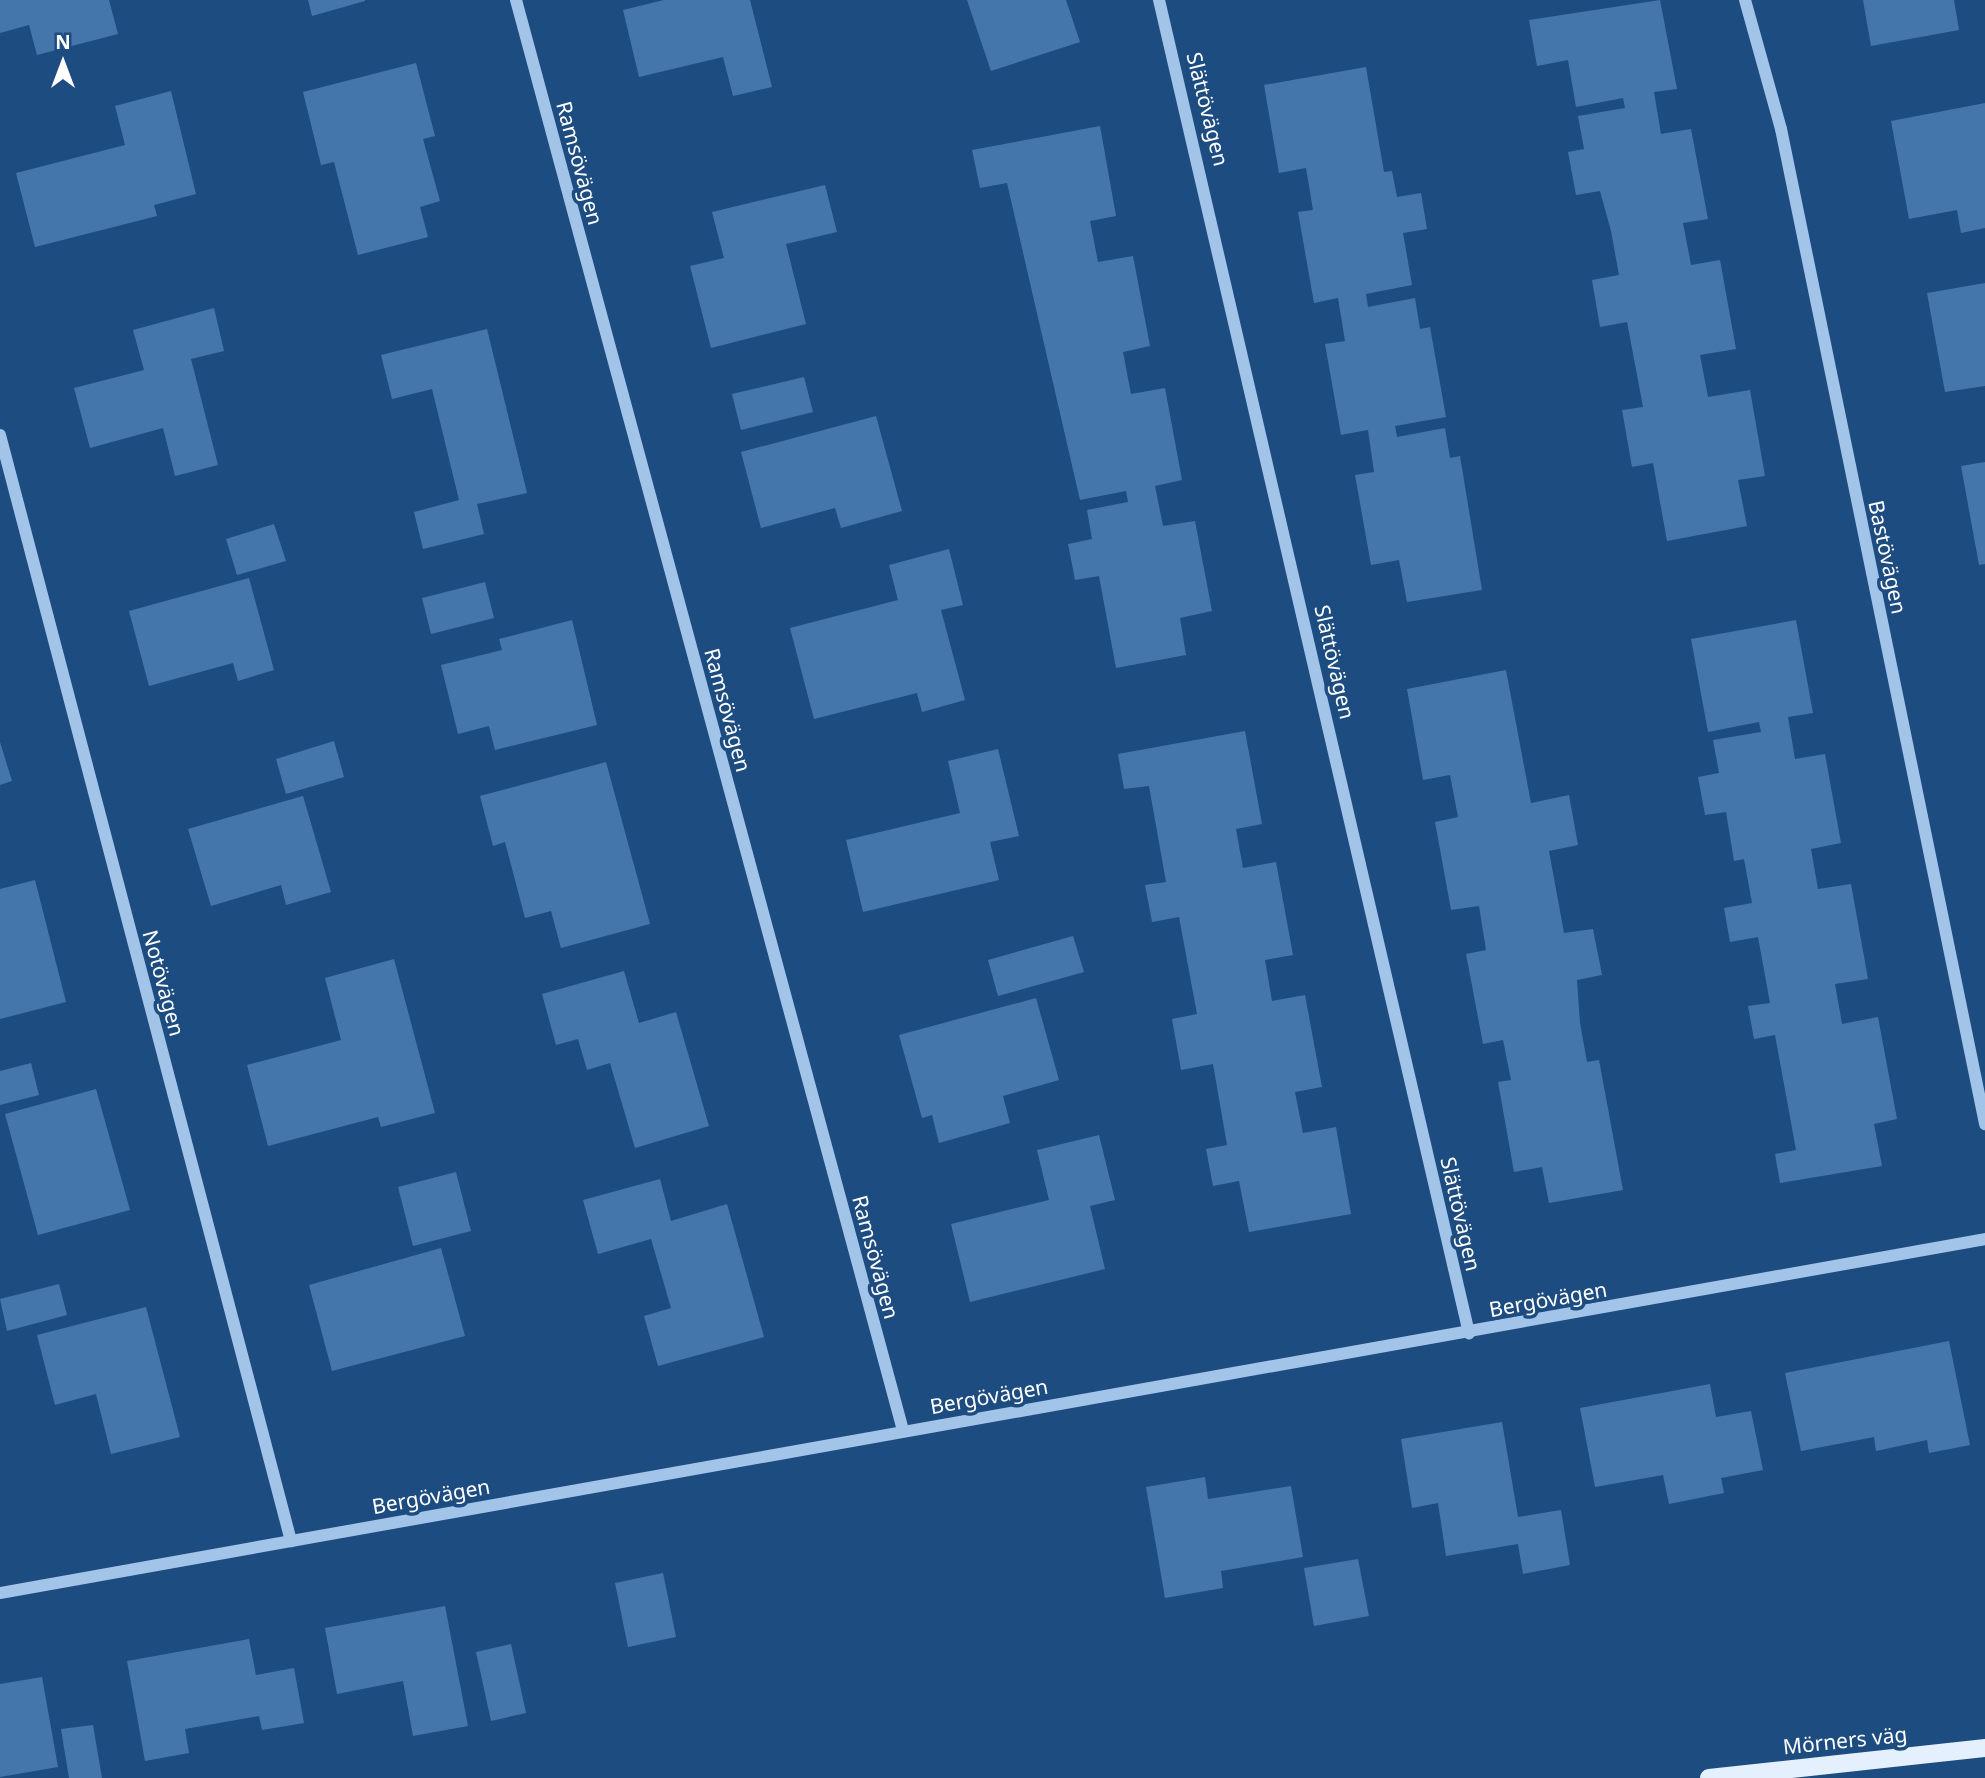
<!DOCTYPE html>
<meta charset="utf-8">
<style>
body{margin:0}
#map{position:relative;width:1985px;height:1778px;overflow:hidden;background:#1d4c81;font-family:"Noto Sans",sans-serif}
div>[style]{position:absolute}
[style*='--x']{left:calc(var(--x)*1px);top:calc(var(--y)*1px);width:calc(var(--w)*1px);rotate:calc(var(--a)*1deg)}
.building>*{inset:0;background:#4576ab}
.minor>*{height:12px;margin:-6px;padding:0 6px;transform-origin:6px;border-radius:6px;background:#a2c4e9}
.major>*{height:18px;margin:-9px;padding:0 9px;transform-origin:9px;border-radius:9px;background:#e5f0fe}
span{translate:-50% -50%;white-space:nowrap;text-align:center;line-height:1.15;-webkit-text-stroke:7px #1d4c81;paint-order:stroke}
.street-label{font-size:21px;color:#fff}
.north{position:absolute;left:28px;top:28px;width:70px;height:70px;-webkit-text-stroke:5px #1d4c81;paint-order:stroke;rotate:0deg;font-size:19px;font-weight:700;line-height:28px;text-align:center;color:#fff}
.north::after{content:'';display:block;margin:auto;width:24px;height:32px;background:#fff;clip-path:polygon(50% 0,100% 100%,50% 72%,0 100%)}
</style>
<div id="map">
<div class="building">
<div style="clip-path:polygon(0 0,109px 0,118px 34px,37px 55px,29px 25px,0 33px)"></div>
<div style="clip-path:polygon(308px 0,365px 0,365px 1px,312px 16px)"></div>
<div style="clip-path:polygon(664px 0,750px 0,772px 87px,733px 96px,723px 57px,639px 77px,623px 10px)"></div>
<div style="clip-path:polygon(967px 0,1066px 0,1080px 42px,991px 71px)"></div>
<div style="clip-path:polygon(1660px 0,1677px 89px,1654px 92px,1661px 134px,1691px 129px,1708px 219px,1683px 223px,1691px 265px,1720px 260px,1736px 349px,1700px 355px,1708px 397px,1750px 390px,1765px 476px,1738px 480px,1747px 526px,1667px 541px,1653px 463px,1632px 467px,1622px 410px,1643px 407px,1627px 322px,1600px 327px,1592px 280px,1619px 275px,1611px 231px,1600px 191px,1576px 195px,1568px 152px,1584px 149px,1578px 116px,1625px 108px,1623px 98px,1576px 107px,1568px 60px,1537px 66px,1529px 20px)"></div>
<div style="clip-path:polygon(1863px 0,1954px 0,1959px 30px,1871px 46px)"></div>
<div style="clip-path:polygon(416px 63px,435px 136px,423px 139px,440px 201px,420px 207px,428px 237px,358px 255px,334px 162px,321px 165px,303px 92px)"></div>
<div style="clip-path:polygon(1366px 67px,1384px 172px,1392px 171px,1397px 197px,1421px 193px,1427px 229px,1403px 233px,1412px 285px,1366px 294px,1368px 307px,1415px 298px,1420px 329px,1430px 327px,1446px 417px,1395px 426px,1397px 437px,1445px 428px,1450px 458px,1460px 456px,1482px 590px,1407px 602px,1399px 560px,1371px 565px,1355px 475px,1374px 472px,1368px 430px,1341px 435px,1325px 344px,1345px 341px,1338px 298px,1314px 303px,1298px 212px,1313px 210px,1306px 168px,1279px 173px,1264px 85px)"></div>
<div style="clip-path:polygon(171px 91px,196px 194px,154px 205px,157px 216px,35px 247px,16px 173px,125px 145px,115px 106px)"></div>
<div style="clip-path:polygon(1985px 103px,1985px 228px,1961px 233px,1957px 210px,1909px 219px,1891px 121px)"></div>
<div style="clip-path:polygon(1100px 126px,1116px 216px,1090px 221px,1098px 262px,1133px 256px,1150px 346px,1123px 352px,1131px 394px,1165px 388px,1182px 480px,1155px 486px,1163px 526px,1195px 521px,1212px 611px,1180px 618px,1186px 655px,1116px 668px,1099px 576px,1075px 580px,1068px 544px,1092px 539px,1087px 510px,1128px 502px,1126px 491px,1080px 500px,1007px 183px,980px 188px,972px 150px)"></div>
<div style="clip-path:polygon(825px 185px,837px 232px,786px 244px,806px 324px,711px 348px,690px 266px,724px 258px,712px 212px)"></div>
<div style="clip-path:polygon(1985px 283px,1985px 386px,1945px 392px,1927px 293px)"></div>
<div style="clip-path:polygon(214px 308px,224px 351px,191px 359px,218px 465px,175px 476px,163px 428px,90px 448px,74px 388px,144px 370px,133px 330px)"></div>
<div style="clip-path:polygon(487px 329px,527px 493px,477px 504px,484px 534px,423px 549px,414px 512px,459px 500px,432px 389px,392px 399px,381px 355px)"></div>
<div style="clip-path:polygon(804px 377px,813px 412px,741px 430px,732px 394px)"></div>
<div style="clip-path:polygon(876px 416px,902px 511px,841px 528px,835px 508px,761px 528px,741px 452px)"></div>
<div style="clip-path:polygon(1985px 462px,1985px 564px,1979px 565px,1961px 466px)"></div>
<div style="clip-path:polygon(274px 524px,286px 561px,237px 575px,226px 539px)"></div>
<div style="clip-path:polygon(949px 549px,963px 605px,941px 610px,965px 700px,922px 712px,917px 693px,814px 719px,790px 628px,898px 600px,889px 565px)"></div>
<div style="clip-path:polygon(249px 578px,274px 670px,238px 681px,233px 663px,149px 686px,129px 611px)"></div>
<div style="clip-path:polygon(485px 582px,494px 618px,431px 634px,422px 598px)"></div>
<div style="clip-path:polygon(572px 620px,597px 725px,495px 750px,489px 726px,458px 734px,441px 665px,502px 650px,499px 639px)"></div>
<div style="clip-path:polygon(1796px 620px,1813px 713px,1788px 717px,1795px 759px,1825px 754px,1841px 843px,1811px 849px,1818px 889px,1851px 884px,1868px 979px,1835px 984px,1842px 1024px,1878px 1017px,1897px 1119px,1874px 1124px,1882px 1166px,1780px 1183px,1775px 1154px,1796px 1150px,1775px 1035px,1754px 1039px,1748px 1006px,1770px 1003px,1758px 937px,1730px 942px,1724px 908px,1752px 903px,1744px 859px,1734px 861px,1726px 812px,1705px 815px,1698px 777px,1719px 773px,1713px 740px,1761px 732px,1759px 722px,1708px 732px,1691px 639px)"></div>
<div style="clip-path:polygon(1506px 670px,1531px 803px,1569px 795px,1578px 845px,1549px 851px,1564px 933px,1593px 929px,1602px 975px,1577px 980px,1580px 1023px,1587px 1062px,1599px 1060px,1623px 1190px,1549px 1203px,1542px 1167px,1514px 1172px,1498px 1082px,1511px 1080px,1503px 1040px,1483px 1044px,1466px 954px,1486px 950px,1479px 906px,1451px 910px,1435px 822px,1458px 817px,1450px 775px,1423px 780px,1407px 689px)"></div>
<div style="clip-path:polygon(1245px 731px,1262px 824px,1236px 829px,1243px 868px,1276px 862px,1293px 955px,1265px 960px,1272px 1001px,1305px 995px,1322px 1087px,1295px 1092px,1303px 1133px,1336px 1127px,1351px 1214px,1249px 1232px,1239px 1181px,1213px 1186px,1206px 1149px,1227px 1145px,1213px 1064px,1181px 1070px,1172px 1019px,1197px 1014px,1179px 917px,1152px 922px,1145px 885px,1166px 882px,1149px 786px,1124px 789px,1118px 754px)"></div>
<div style="clip-path:polygon(334px 741px,344px 777px,286px 794px,276px 759px)"></div>
<div style="clip-path:polygon(0 742px,12px 781px,0 785px)"></div>
<div style="clip-path:polygon(998px 749px,1019px 836px,990px 842px,999px 880px,863px 912px,846px 840px,960px 813px,948px 761px)"></div>
<div style="clip-path:polygon(606px 762px,650px 924px,561px 948px,551px 911px,525px 918px,505px 842px,493px 846px,480px 796px)"></div>
<div style="clip-path:polygon(303px 796px,331px 892px,286px 905px,281px 885px,211px 906px,188px 829px)"></div>
<div style="clip-path:polygon(35px 880px,66px 1002px,0 1019px,0 889px)"></div>
<div style="clip-path:polygon(1073px 936px,1084px 972px,998px 996px,988px 960px)"></div>
<div style="clip-path:polygon(394px 959px,435px 1113px,381px 1127px,378px 1117px,268px 1146px,247px 1065px,341px 1040px,325px 978px)"></div>
<div style="clip-path:polygon(624px 971px,639px 1023px,676px 1012px,709px 1126px,635px 1148px,610px 1063px,587px 1070px,578px 1039px,556px 1045px,542px 994px)"></div>
<div style="clip-path:polygon(1036px 998px,1059px 1080px,1003px 1096px,1010px 1123px,939px 1143px,932px 1115px,922px 1118px,899px 1035px)"></div>
<div style="clip-path:polygon(31px 1063px,39px 1095px,0 1105px,0 1071px)"></div>
<div style="clip-path:polygon(96px 1089px,130px 1210px,38px 1235px,5px 1114px)"></div>
<div style="clip-path:polygon(1099px 1135px,1115px 1200px,1090px 1206px,1105px 1269px,970px 1302px,951px 1224px,1049px 1200px,1037px 1150px)"></div>
<div style="clip-path:polygon(456px 1172px,471px 1231px,413px 1246px,398px 1187px)"></div>
<div style="clip-path:polygon(660px 1179px,671px 1221px,727px 1204px,764px 1337px,658px 1366px,644px 1316px,671px 1308px,651px 1239px,598px 1254px,583px 1200px)"></div>
<div style="clip-path:polygon(441px 1248px,465px 1336px,332px 1371px,309px 1285px)"></div>
<div style="clip-path:polygon(59px 1284px,67px 1315px,7px 1331px,0 1299px)"></div>
<div style="clip-path:polygon(146px 1307px,180px 1437px,111px 1454px,96px 1394px,55px 1405px,37px 1335px)"></div>
<div style="clip-path:polygon(1949px 1341px,1970px 1445px,1929px 1453px,1927px 1440px,1876px 1451px,1874px 1437px,1801px 1451px,1785px 1373px)"></div>
<div style="clip-path:polygon(1710px 1384px,1716px 1417px,1751px 1411px,1763px 1470px,1721px 1478px,1724px 1493px,1669px 1504px,1663px 1475px,1595px 1487px,1580px 1408px)"></div>
<div style="clip-path:polygon(1502px 1422px,1518px 1517px,1561px 1510px,1570px 1565px,1523px 1574px,1518px 1544px,1446px 1556px,1438px 1503px,1412px 1508px,1401px 1439px)"></div>
<div style="clip-path:polygon(1205px 1477px,1208px 1499px,1291px 1486px,1303px 1557px,1221px 1571px,1223px 1588px,1165px 1598px,1146px 1487px)"></div>
<div style="clip-path:polygon(1358px 1559px,1369px 1616px,1314px 1626px,1304px 1568px)"></div>
<div style="clip-path:polygon(663px 1573px,676px 1637px,628px 1647px,615px 1583px)"></div>
<div style="clip-path:polygon(445px 1606px,468px 1726px,413px 1736px,403px 1681px,337px 1694px,325px 1628px)"></div>
<div style="clip-path:polygon(249px 1639px,256px 1675px,294px 1668px,304px 1723px,262px 1730px,259px 1716px,185px 1729px,189px 1753px,145px 1761px,127px 1661px)"></div>
<div style="clip-path:polygon(511px 1644px,526px 1713px,491px 1721px,476px 1652px)"></div>
<div style="clip-path:polygon(42px 1677px,58px 1767px,0 1777px,0 1684px)"></div>
<div style="clip-path:polygon(93px 1725px,102px 1778px,69px 1778px,61px 1729px)"></div>
</div>
<div class="minor">
<div style="--x:516;--y:0;--w:1481;--a:74.86"></div>
<div style="--x:1159;--y:0;--w:1369;--a:76.91"></div>
<div style="--x:1745;--y:0;--w:134;--a:74.4"></div>
<div style="--x:1781;--y:129;--w:1016;--a:78.41"></div>
<div style="--x:0;--y:435;--w:1144;--a:75.26"></div>
<div style="--x:0;--y:1593;--w:2016;--a:-10.11"></div>
</div>
<div class="major">
<div style="--x:1709;--y:1778;--w:278;--a:-6.2"></div>
</div>
<div class="street-label">
<span style="left:1208px;top:109px;rotate:76deg">Slättövägen</span>
<span style="left:580px;top:163px;rotate:75deg">Ramsövägen</span>
<span style="left:1888px;top:557px;rotate:78deg">Bastövägen</span>
<span style="left:1335px;top:662px;rotate:77deg">Slättövägen</span>
<span style="left:728px;top:710px;rotate:75deg">Ramsövägen</span>
<span style="left:164px;top:983px;rotate:75deg">Notövägen</span>
<span style="left:1461px;top:1214px;rotate:77deg">Slättövägen</span>
<span style="left:876px;top:1257px;rotate:75deg">Ramsövägen</span>
<span style="left:1548px;top:1299px;rotate:-10deg">Bergövägen</span>
<span style="left:989px;top:1396px;rotate:-10deg">Bergövägen</span>
<span style="left:431px;top:1496px;rotate:-10deg">Bergövägen</span>
<span style="left:1845px;top:1740px;rotate:-6deg">Mörners väg</span>
</div>
<div class="north">N</div>
</div>
